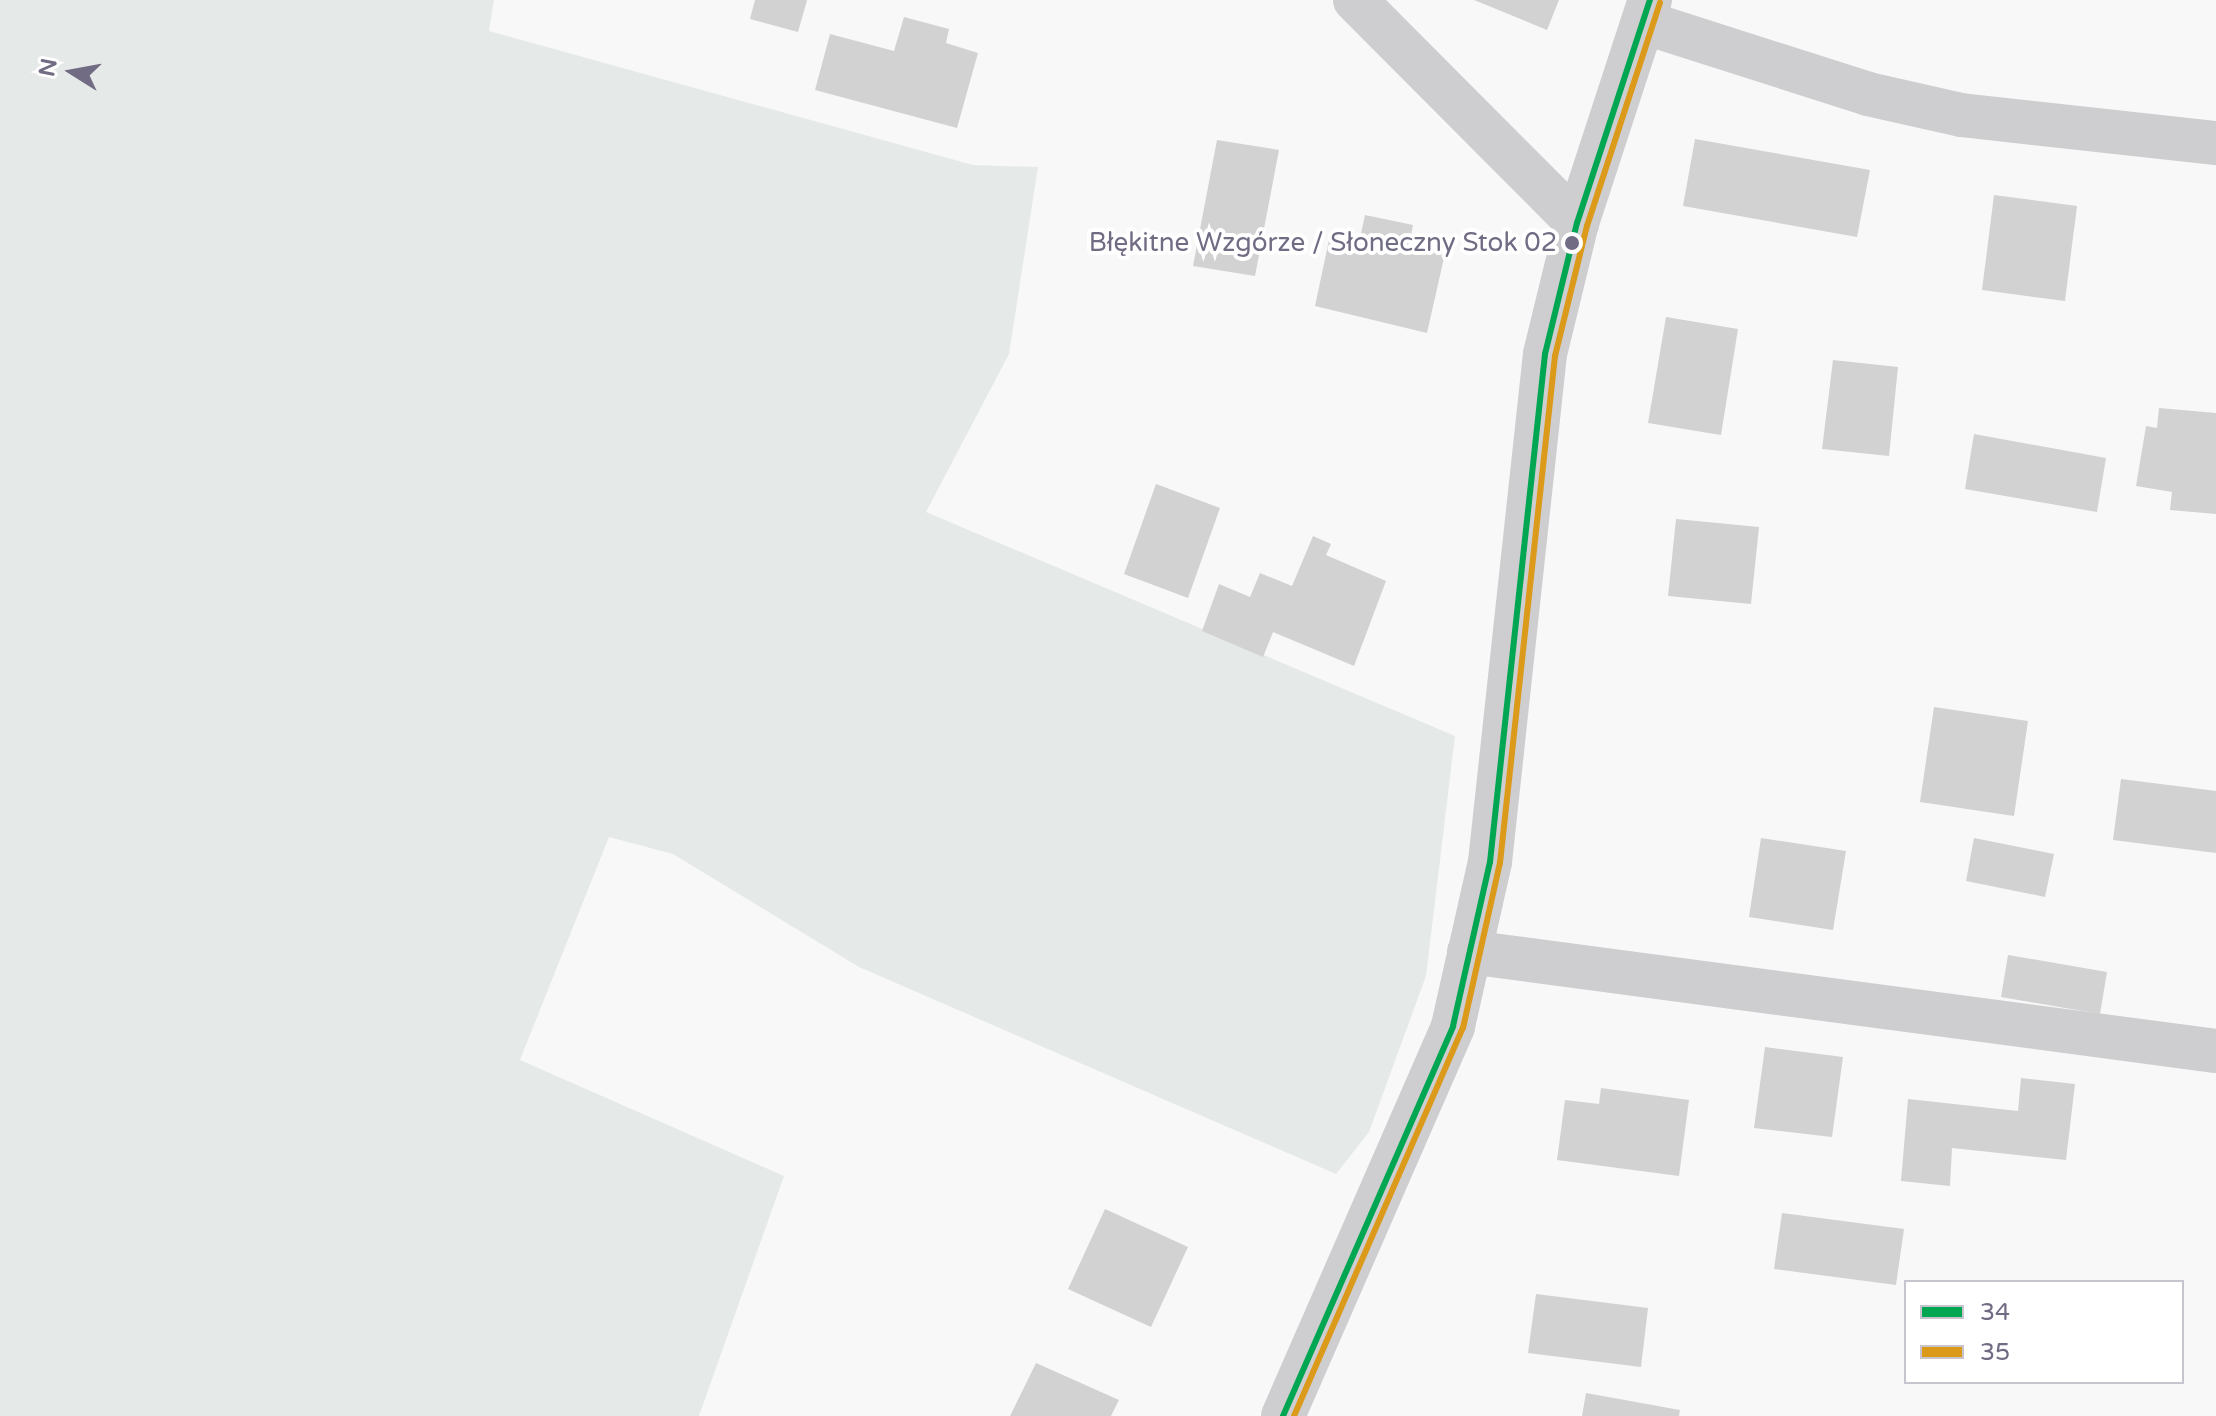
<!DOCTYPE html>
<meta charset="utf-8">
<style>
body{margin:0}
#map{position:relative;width:2216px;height:1416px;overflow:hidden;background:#f8f8f8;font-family:"Varela Round",sans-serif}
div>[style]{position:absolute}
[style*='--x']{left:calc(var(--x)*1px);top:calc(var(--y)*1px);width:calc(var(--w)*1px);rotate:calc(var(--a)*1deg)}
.green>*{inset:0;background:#e5e9e8}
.building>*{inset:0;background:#d2d2d3}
.minor>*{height:44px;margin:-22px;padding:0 22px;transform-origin:22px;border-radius:22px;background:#cecdcf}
.bus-1>*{height:6px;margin:-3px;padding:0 3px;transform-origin:3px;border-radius:3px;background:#00a651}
.bus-2>*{height:6px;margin:-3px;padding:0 3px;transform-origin:3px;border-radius:3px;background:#dc9a1a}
.dots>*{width:22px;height:22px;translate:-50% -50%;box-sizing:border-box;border:4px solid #fff;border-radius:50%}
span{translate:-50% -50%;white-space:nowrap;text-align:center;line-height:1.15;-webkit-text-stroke:8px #fff;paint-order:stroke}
.bus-label{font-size:26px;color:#726b84}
.right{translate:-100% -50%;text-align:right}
.legend{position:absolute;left:1904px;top:1280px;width:280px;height:104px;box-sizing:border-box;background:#fff;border:2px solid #c7c4ce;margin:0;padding:10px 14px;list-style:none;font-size:24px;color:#726b84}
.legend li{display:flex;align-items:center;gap:16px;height:40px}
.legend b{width:40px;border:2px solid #c7c4ce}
.north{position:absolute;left:32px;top:32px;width:80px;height:80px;-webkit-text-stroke:6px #fff;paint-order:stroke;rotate:281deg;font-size:22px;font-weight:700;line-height:32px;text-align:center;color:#726b84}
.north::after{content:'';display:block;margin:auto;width:28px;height:36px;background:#726b84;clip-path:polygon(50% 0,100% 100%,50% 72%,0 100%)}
</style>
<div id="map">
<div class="green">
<div style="clip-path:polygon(0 0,494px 0,489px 31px,973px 165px,1038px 167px,1009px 354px,926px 512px,1455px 736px,1426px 976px,1369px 1132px,1336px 1174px,859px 967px,673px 854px,609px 837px,520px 1060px,784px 1176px,699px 1416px,0 1416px)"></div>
</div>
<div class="building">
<div style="clip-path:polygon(755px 0,807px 0,798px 32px,750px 19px)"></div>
<div style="clip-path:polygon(1474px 0,1559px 0,1547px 30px)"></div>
<div style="clip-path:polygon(904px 17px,949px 29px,946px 43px,978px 53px,957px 128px,815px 90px,830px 34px,894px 51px)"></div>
<div style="clip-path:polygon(1695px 139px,1870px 170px,1857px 237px,1683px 206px)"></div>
<div style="clip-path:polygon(1217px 140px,1279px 150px,1255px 276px,1193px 266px)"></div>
<div style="clip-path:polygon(1994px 195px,2077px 206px,2065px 301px,1982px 290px)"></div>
<div style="clip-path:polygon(1365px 215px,1413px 225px,1410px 241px,1446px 249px,1427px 333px,1315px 306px,1329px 240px,1358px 247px)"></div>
<div style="clip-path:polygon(1666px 317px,1738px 329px,1721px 435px,1648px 423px)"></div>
<div style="clip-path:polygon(1833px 360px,1898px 367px,1889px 456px,1822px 449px)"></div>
<div style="clip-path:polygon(2159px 408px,2216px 413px,2216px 514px,2170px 510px,2172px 492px,2136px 486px,2146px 426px,2157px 428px)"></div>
<div style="clip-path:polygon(1974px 434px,2106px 458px,2097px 512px,1965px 489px)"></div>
<div style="clip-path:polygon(1156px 484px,1220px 508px,1188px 598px,1124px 574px)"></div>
<div style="clip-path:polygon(1676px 519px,1759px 527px,1751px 604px,1668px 596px)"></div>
<div style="clip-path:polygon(1313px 536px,1331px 544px,1326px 555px,1386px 581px,1354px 666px,1273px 632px,1263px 657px,1202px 631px,1219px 584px,1250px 597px,1260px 573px,1292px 586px)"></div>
<div style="clip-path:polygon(1934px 707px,2028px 721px,2014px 816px,1920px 802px)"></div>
<div style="clip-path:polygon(2121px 779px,2216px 791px,2216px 853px,2113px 840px)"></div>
<div style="clip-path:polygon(1761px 838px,1846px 851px,1833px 930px,1749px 917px)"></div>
<div style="clip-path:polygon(1974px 838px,2054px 854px,2045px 897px,1966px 881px)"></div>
<div style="clip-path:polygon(2008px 955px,2107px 972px,2100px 1014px,2001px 997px)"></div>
<div style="clip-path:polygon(1765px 1047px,1843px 1057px,1832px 1137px,1754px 1128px)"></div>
<div style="clip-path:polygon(2021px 1078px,2075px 1084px,2066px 1160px,1952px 1148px,1950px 1186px,1901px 1181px,1908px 1099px,2018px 1111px)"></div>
<div style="clip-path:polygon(1601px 1088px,1689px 1100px,1679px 1176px,1557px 1160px,1565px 1100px,1599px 1104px)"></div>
<div style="clip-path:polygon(1105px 1209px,1188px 1247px,1151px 1327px,1068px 1289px)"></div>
<div style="clip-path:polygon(1782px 1213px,1904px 1229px,1896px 1285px,1774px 1269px)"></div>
<div style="clip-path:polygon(1536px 1294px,1648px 1308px,1641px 1367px,1528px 1353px)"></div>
<div style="clip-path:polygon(1036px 1363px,1119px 1400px,1111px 1416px,1010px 1416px)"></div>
<div style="clip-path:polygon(1586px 1393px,1680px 1410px,1679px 1416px,1582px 1416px)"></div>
</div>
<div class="minor">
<div style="--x:1355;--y:0;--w:315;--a:45.1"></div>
<div style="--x:1643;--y:22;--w:236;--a:17.7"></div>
<div style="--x:1868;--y:94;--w:95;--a:12.7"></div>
<div style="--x:1961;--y:115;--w:257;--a:6.3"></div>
<div style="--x:1469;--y:952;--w:754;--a:7.55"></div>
<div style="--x:1283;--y:1416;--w:425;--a:-66.4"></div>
<div style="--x:1453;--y:1026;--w:168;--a:-77.3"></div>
<div style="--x:1490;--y:862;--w:511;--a:-83.82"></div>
<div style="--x:1545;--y:354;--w:135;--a:-76.3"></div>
<div style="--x:1577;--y:223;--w:235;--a:-71.9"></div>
</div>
<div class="bus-1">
<div style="--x:1283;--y:1416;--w:425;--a:-66.4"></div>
<div style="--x:1453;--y:1026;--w:168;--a:-77.3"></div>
<div style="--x:1490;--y:862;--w:511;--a:-83.82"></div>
<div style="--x:1545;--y:354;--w:135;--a:-76.3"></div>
<div style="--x:1577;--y:223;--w:235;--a:-71.9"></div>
</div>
<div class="bus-2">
<div style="--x:1294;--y:1416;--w:423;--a:-66.5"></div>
<div style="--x:1463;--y:1028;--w:169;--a:-77.4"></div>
<div style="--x:1500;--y:863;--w:510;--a:-83.81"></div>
<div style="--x:1555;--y:356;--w:134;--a:-76.2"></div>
<div style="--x:1587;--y:226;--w:235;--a:-71.9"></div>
</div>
<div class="dots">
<div style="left:1572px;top:243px;background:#726b84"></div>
</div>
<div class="bus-label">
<span class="right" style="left:1557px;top:243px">Błękitne Wzgórze / Słoneczny Stok 02</span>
</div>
<ul class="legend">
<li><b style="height:10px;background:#00a651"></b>34</li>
<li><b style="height:10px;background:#dc9a1a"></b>35</li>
</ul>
<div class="north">N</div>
</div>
